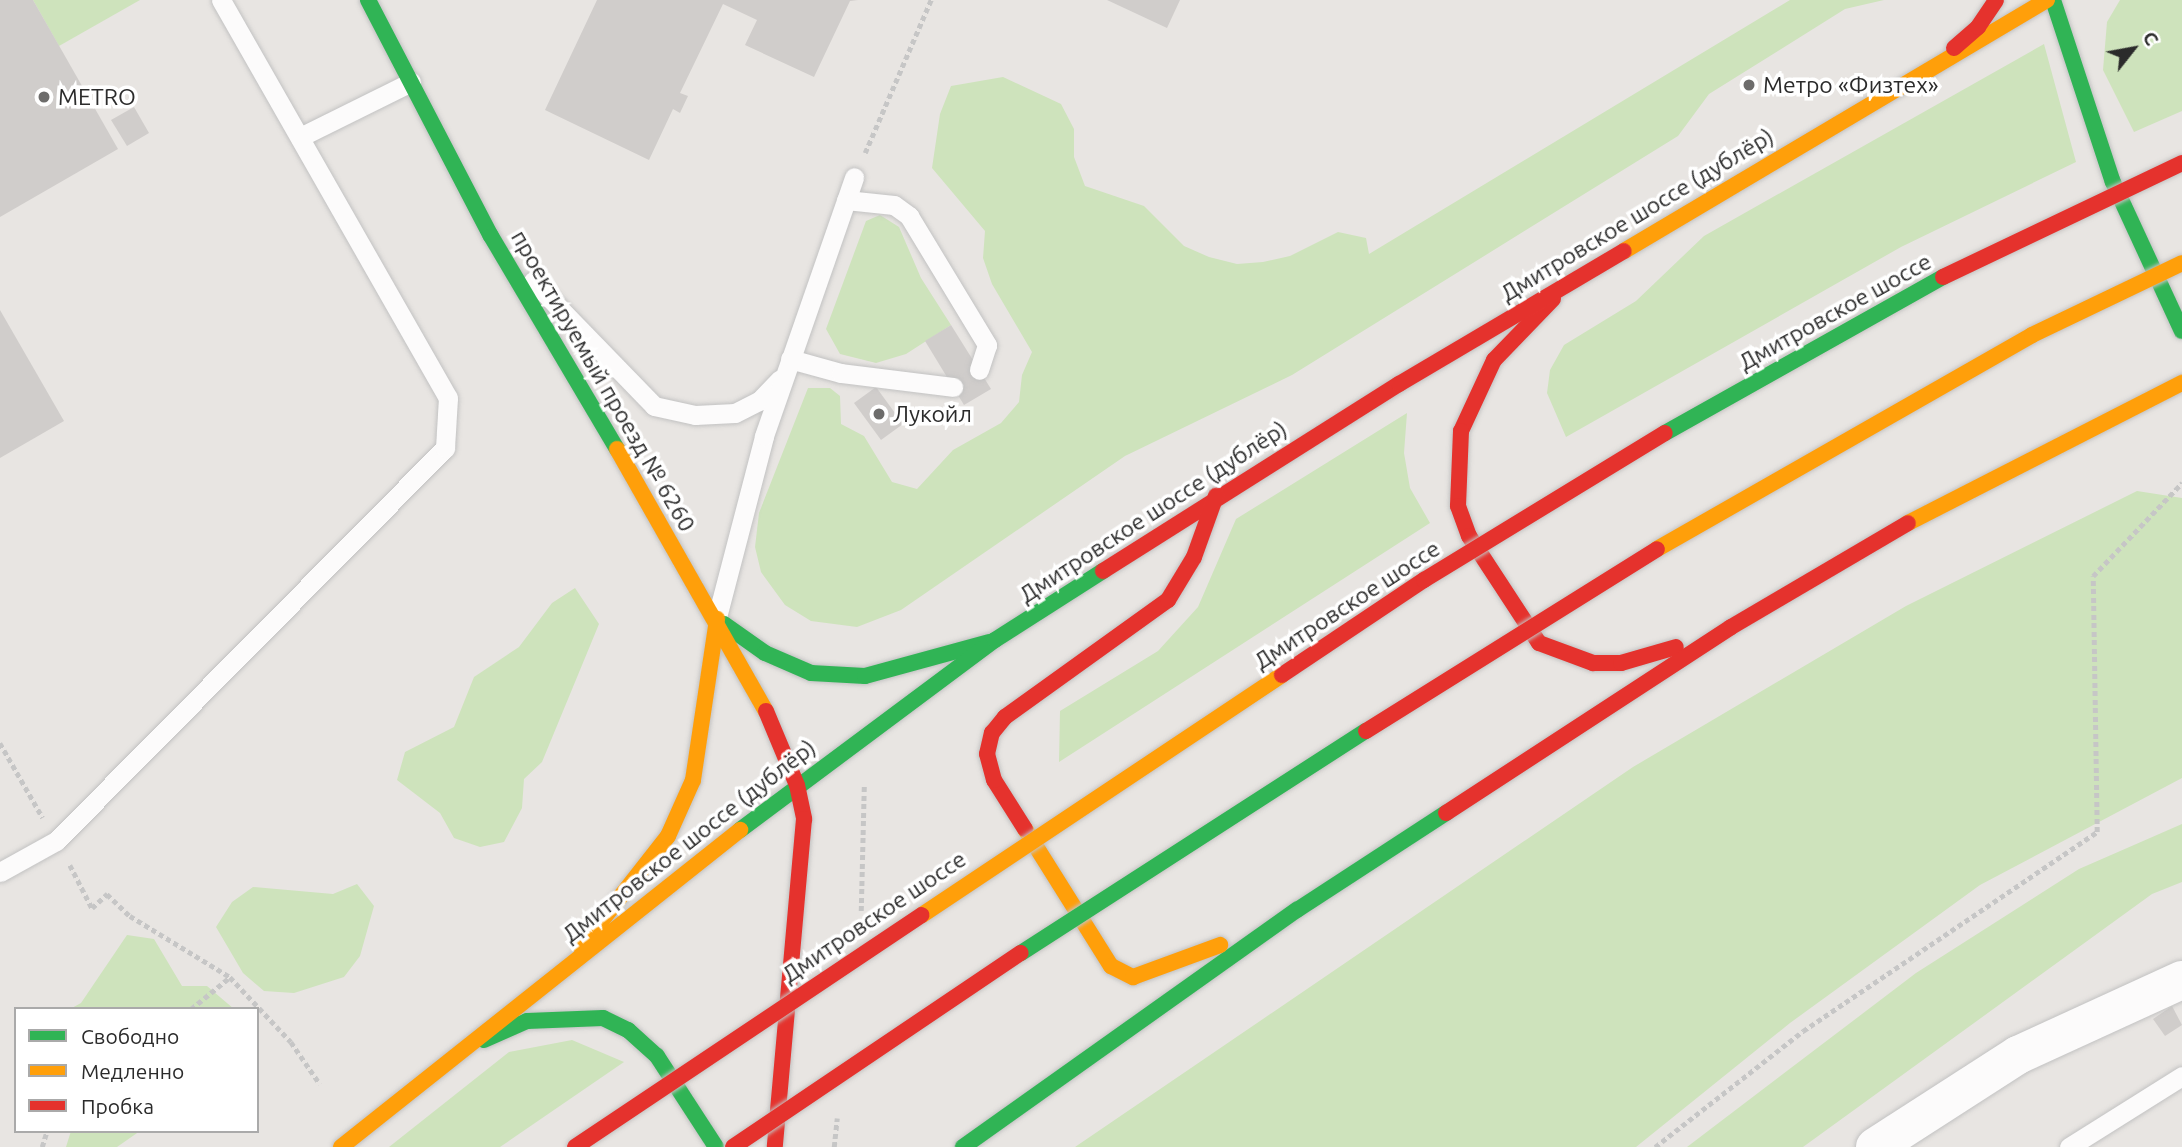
<!DOCTYPE html>
<meta charset="utf-8">
<style>
body{margin:0}
#map{position:relative;width:2182px;height:1147px;overflow:hidden;background:#e8e5e2;font-family:Ubuntu,sans-serif}
div>[style]{position:absolute}
[style*='--x']{left:calc(var(--x)*1px);top:calc(var(--y)*1px);width:calc(var(--w)*1px);rotate:calc(var(--a)*1deg)}
.green>*{inset:0;background:#cee3bc}
.building>*{inset:0;background:#d0cdcb}
.path>*{height:4.5px;margin-top:-2.25px;transform-origin:0;background:repeating-linear-gradient(90deg,#c6c6c6 0 5px,transparent 0 8.5px)}
.roads{filter:drop-shadow(0 0 2px #c2c2c2) drop-shadow(0 0 2px #c2c2c2)}
.lane>*{height:19px;margin:-9.5px;padding:0 9.5px;transform-origin:9.5px;border-radius:9.5px;background:#fcfbfb}
.street>*{height:38px;margin:-19px;padding:0 19px;transform-origin:19px;border-radius:19px;background:#fcfbfb}
.fast>*{height:16px;margin:-8px;padding:0 8px;transform-origin:8px;border-radius:8px;background:#30b455}
.slow>*{height:16px;margin:-8px;padding:0 8px;transform-origin:8px;border-radius:8px;background:#ff9f0a}
.jam>*{height:16px;margin:-8px;padding:0 8px;transform-origin:8px;border-radius:8px;background:#e5322d}
.bridges{filter:drop-shadow(0 0 2px #c5c3c2) drop-shadow(0 0 2px #c5c3c2)}
.fast-bridge>*{height:16px;margin:-8px;padding:0 8px;transform-origin:8px;border-radius:8px;background:#30b455}
.slow-bridge>*{height:16px;margin:-8px;padding:0 8px;transform-origin:8px;border-radius:8px;background:#ff9f0a}
.jam-bridge>*{height:16px;margin:-8px;padding:0 8px;transform-origin:8px;border-radius:8px;background:#e5322d}
.dots>*{width:19px;height:19px;translate:-50% -50%;box-sizing:border-box;border:4px solid #fff;border-radius:50%}
span{translate:-50% -50%;white-space:nowrap;text-align:center;line-height:1.15;-webkit-text-stroke:7px #fff;paint-order:stroke}
.poi-label{font-size:23px;color:#2b2b2b}
.left{translate:0 -50%;text-align:left}
.street-label{font-size:23px;color:#2b2b2b}
.legend{position:absolute;left:14px;top:1007px;width:245px;height:126px;box-sizing:border-box;background:#fff;border:2px solid #aaa;margin:0;padding:9px 12px;list-style:none;font-size:21px;color:#2b2b2b}
.legend li{display:flex;align-items:center;gap:14px;height:35px}
.legend b{width:35px;border:2px solid #aaa}
.north{position:absolute;left:2098px;top:14px;width:70px;height:70px;-webkit-text-stroke:5px #fff;paint-order:stroke;rotate:59deg;font-size:19px;font-weight:700;line-height:28px;text-align:center;color:#2b2b2b}
.north::after{content:'';display:block;margin:auto;width:24px;height:32px;background:#2b2b2b;clip-path:polygon(50% 0,100% 100%,50% 72%,0 100%)}
</style>
<div id="map">
<div class="green">
<div style="clip-path:polygon(33px 0,140px 0,59px 46px)"></div>
<div style="clip-path:polygon(1790px 0,1884px 0,1845px 9px,1709px 94px,1678px 136px,1292px 375px,1125px 456px,901px 610px,857px 627px,811px 621px,785px 605px,761px 572px,755px 547px,759px 513px,808px 388px,830px 388px,840px 396px,841px 424px,864px 436px,892px 482px,917px 489px,953px 450px,1001px 423px,1019px 402px,1022px 375px,1032px 352px,992px 284px,983px 258px,985px 231px,932px 168px,940px 114px,951px 86px,1003px 77px,1061px 104px,1074px 129px,1074px 157px,1085px 186px,1144px 206px,1184px 246px,1209px 257px,1237px 264px,1263px 262px,1290px 256px,1338px 232px,1366px 238px,1369px 254px)"></div>
<div style="clip-path:polygon(2120px 0,2182px 0,2182px 111px,2134px 132px,2103px 70px,2107px 22px)"></div>
<div style="clip-path:polygon(2044px 44px,2076px 162px,1901px 247px,1566px 437px,1547px 393px,1550px 370px,1564px 345px,1636px 301px,1704px 236px)"></div>
<div style="clip-path:polygon(880px 215px,899px 227px,921px 278px,951px 325px,906px 354px,876px 363px,840px 354px,826px 329px,866px 221px)"></div>
<div style="clip-path:polygon(1407px 413px,1404px 453px,1410px 488px,1430px 523px,1059px 762px,1060px 711px,1158px 651px,1198px 607px,1236px 519px)"></div>
<div style="clip-path:polygon(2137px 491px,2182px 498px,2182px 778px,1980px 885px,1790px 1023px,1636px 1147px,1075px 1147px,1633px 767px,1906px 606px)"></div>
<div style="clip-path:polygon(575px 588px,599px 624px,542px 762px,524px 779px,522px 808px,504px 842px,480px 847px,454px 838px,440px 813px,397px 780px,405px 752px,454px 727px,474px 677px,519px 647px,552px 603px)"></div>
<div style="clip-path:polygon(2182px 824px,2182px 882px,2152px 894px,1803px 1147px,1687px 1147px,1916px 973px,2079px 869px)"></div>
<div style="clip-path:polygon(357px 884px,374px 906px,360px 956px,344px 977px,294px 993px,264px 991px,243px 973px,216px 927px,232px 902px,253px 887px,333px 894px)"></div>
<div style="clip-path:polygon(127px 935px,154px 939px,182px 986px,207px 986px,234px 1009px,70px 1009px,81px 1003px)"></div>
<div style="clip-path:polygon(572px 1040px,624px 1062px,500px 1147px,389px 1147px,509px 1052px)"></div>
<div style="clip-path:polygon(71px 1131px,140px 1131px,117px 1147px,66px 1147px)"></div>
</div>
<div class="building">
<div style="clip-path:polygon(0 0,33px 0,118px 149px,0 217px)"></div>
<div style="clip-path:polygon(597px 0,858px 0,850px 1px,814px 77px,745px 45px,757px 20px,723px 4px,680px 93px,688px 96px,680px 113px,673px 109px,649px 160px,545px 110px)"></div>
<div style="clip-path:polygon(1107px 0,1180px 0,1167px 28px)"></div>
<div style="clip-path:polygon(134px 107px,149px 133px,127px 146px,111px 120px)"></div>
<div style="clip-path:polygon(0 310px,64px 421px,0 458px)"></div>
<div style="clip-path:polygon(951px 325px,991px 389px,964px 405px,925px 341px)"></div>
<div style="clip-path:polygon(876px 387px,903px 424px,881px 440px,854px 403px)"></div>
<div style="clip-path:polygon(2172px 1006px,2182px 1025px,2165px 1036px,2153px 1019px)"></div>
</div>
<div class="path">
<div style="--x:865;--y:153;--w:167;--a:-66.7"></div>
<div style="--x:0;--y:743;--w:86;--a:60.2"></div>
<div style="--x:70;--y:865;--w:48;--a:62.9"></div>
<div style="--x:92;--y:908;--w:21;--a:-43"></div>
<div style="--x:107;--y:894;--w:32;--a:44"></div>
<div style="--x:130;--y:916;--w:117;--a:31.4"></div>
<div style="--x:230;--y:977;--w:89;--a:46.8"></div>
<div style="--x:291;--y:1042;--w:51;--a:55.4"></div>
<div style="--x:861;--y:911;--w:127;--a:-88.6"></div>
<div style="--x:191;--y:1009;--w:50;--a:-39.4"></div>
<div style="--x:42;--y:1147;--w:17;--a:-73"></div>
<div style="--x:834;--y:1147;--w:29;--a:-84"></div>
<div style="--x:1655;--y:1147;--w:188;--a:-38.1"></div>
<div style="--x:1803;--y:1031;--w:355;--a:-34.1"></div>
<div style="--x:2097;--y:832;--w:256;--a:-90.9"></div>
<div style="--x:2093;--y:576;--w:129;--a:-46.3"></div>
</div>
<div class="roads">
<div class="lane">
<div style="--x:300;--y:137;--w:124;--a:-26.4"></div>
<div style="--x:846;--y:200;--w:48;--a:5.9"></div>
<div style="--x:894;--y:205;--w:19;--a:36"></div>
<div style="--x:909;--y:216;--w:151;--a:58.8"></div>
<div style="--x:987;--y:345;--w:26;--a:108"></div>
<div style="--x:533;--y:281;--w:174;--a:45.9"></div>
<div style="--x:654;--y:406;--w:42;--a:12.4"></div>
<div style="--x:695;--y:415;--w:40;--a:-2.9"></div>
<div style="--x:735;--y:413;--w:27;--a:-27"></div>
<div style="--x:759;--y:401;--w:30;--a:-46"></div>
<div style="--x:790;--y:359;--w:53;--a:15.4"></div>
<div style="--x:841;--y:373;--w:113;--a:7.1"></div>
<div style="--x:717;--y:617;--w:187;--a:-75.4"></div>
<div style="--x:764;--y:436;--w:274;--a:-70.8"></div>
<div style="--x:0;--y:872;--w:64;--a:-29"></div>
<div style="--x:56;--y:841;--w:553;--a:-45.29"></div>
<div style="--x:445;--y:448;--w:50;--a:-86.6"></div>
<div style="--x:448;--y:398;--w:458;--a:-119.7"></div>
<div style="--x:2069;--y:1147;--w:133;--a:-32.1"></div>
</div>
<div class="street">
<div style="--x:1875;--y:1147;--w:170;--a:-32.8"></div>
<div style="--x:2018;--y:1055;--w:180;--a:-24.6"></div>
</div>
<div class="fast">
<div style="--x:368;--y:0;--w:266;--a:62.5"></div>
<div style="--x:491;--y:236;--w:247;--a:59.4"></div>
<div style="--x:2053;--y:0;--w:192;--a:71.8"></div>
<div style="--x:2113;--y:182;--w:164;--a:65.2"></div>
<div style="--x:724;--y:624;--w:50;--a:35.3"></div>
<div style="--x:765;--y:653;--w:50;--a:23.5"></div>
<div style="--x:811;--y:673;--w:54;--a:3.2"></div>
<div style="--x:865;--y:676;--w:129;--a:-15.3"></div>
<div style="--x:740;--y:830;--w:318;--a:-36.7"></div>
<div style="--x:995;--y:640;--w:128;--a:-32.6"></div>
<div style="--x:484;--y:1040;--w:47;--a:-23.8"></div>
<div style="--x:527;--y:1021;--w:76;--a:-2.3"></div>
<div style="--x:603;--y:1018;--w:28;--a:26"></div>
<div style="--x:628;--y:1030;--w:39;--a:42"></div>
<div style="--x:657;--y:1056;--w:108;--a:57"></div>
<div style="--x:963;--y:1147;--w:410;--a:-35.4"></div>
<div style="--x:1297;--y:910;--w:178;--a:-33.1"></div>
</div>
<div class="slow">
<div style="--x:1624;--y:251;--w:492;--a:-30.7"></div>
<div style="--x:617;--y:449;--w:301;--a:60.4"></div>
<div style="--x:1908;--y:523;--w:308;--a:-27.1"></div>
<div style="--x:1025;--y:829;--w:162;--a:57.9"></div>
<div style="--x:1111;--y:966;--w:25;--a:27"></div>
<div style="--x:1133;--y:977;--w:93;--a:-20.2"></div>
<div style="--x:581;--y:947;--w:141;--a:-51.9"></div>
<div style="--x:668;--y:836;--w:61;--a:-65.9"></div>
<div style="--x:693;--y:780;--w:163;--a:-81.5"></div>
<div style="--x:341;--y:1147;--w:510;--a:-38.47"></div>
</div>
<div class="jam">
<div style="--x:1954;--y:48;--w:32;--a:-41"></div>
<div style="--x:1978;--y:27;--w:32;--a:-56"></div>
<div style="--x:1553;--y:299;--w:85;--a:134"></div>
<div style="--x:1494;--y:360;--w:78;--a:114.9"></div>
<div style="--x:1461;--y:431;--w:75;--a:92.3"></div>
<div style="--x:1458;--y:506;--w:32;--a:70"></div>
<div style="--x:1469;--y:536;--w:128;--a:56.8"></div>
<div style="--x:1539;--y:643;--w:58;--a:20.3"></div>
<div style="--x:1593;--y:663;--w:28;--a:0"></div>
<div style="--x:1621;--y:663;--w:57;--a:-16.2"></div>
<div style="--x:1103;--y:571;--w:350;--a:-32.3"></div>
<div style="--x:1399;--y:384;--w:261;--a:-30.6"></div>
<div style="--x:766;--y:711;--w:80;--a:67.3"></div>
<div style="--x:797;--y:785;--w:35;--a:78"></div>
<div style="--x:804;--y:819;--w:329;--a:95.1"></div>
<div style="--x:1446;--y:813;--w:340;--a:-33.1"></div>
<div style="--x:1731;--y:627;--w:205;--a:-30.4"></div>
<div style="--x:1025;--y:829;--w:58;--a:-122.3"></div>
<div style="--x:994;--y:780;--w:27;--a:-105"></div>
<div style="--x:987;--y:754;--w:22;--a:-77"></div>
<div style="--x:992;--y:733;--w:21;--a:-51"></div>
<div style="--x:1005;--y:717;--w:201;--a:-35.7"></div>
<div style="--x:1168;--y:600;--w:50;--a:-58.8"></div>
<div style="--x:1194;--y:557;--w:65;--a:-70.2"></div>
</div>
</div>
<div class="bridges">
<div class="fast-bridge">
<div style="--x:1665;--y:433;--w:319;--a:-29.3"></div>
<div style="--x:1021;--y:953;--w:410;--a:-32.8"></div>
</div>
<div class="slow-bridge">
<div style="--x:1657;--y:549;--w:432;--a:-29.7"></div>
<div style="--x:2032;--y:335;--w:166;--a:-25.6"></div>
<div style="--x:922;--y:915;--w:433;--a:-33.7"></div>
</div>
<div class="jam-bridge">
<div style="--x:1943;--y:277;--w:265;--a:-25.5"></div>
<div style="--x:1282;--y:675;--w:171;--a:-33.8"></div>
<div style="--x:1424;--y:580;--w:282;--a:-31.4"></div>
<div style="--x:1366;--y:731;--w:343;--a:-32"></div>
<div style="--x:575;--y:1147;--w:417;--a:-33.8"></div>
<div style="--x:733;--y:1147;--w:347;--a:-34"></div>
</div>
</div>
<div class="dots">
<div style="left:1749px;top:85px;background:#6d6c6b"></div>
<div style="left:44px;top:97px;background:#6d6c6b"></div>
<div style="left:879px;top:414px;background:#6d6c6b"></div>
</div>
<div class="poi-label">
<span class="left" style="left:1763px;top:85px">Метро «Физтех»</span>
<span class="left" style="left:58px;top:97px">METRO</span>
<span class="left" style="left:893px;top:414px">Лукойл</span>
</div>
<div class="street-label">
<span style="left:1637px;top:215px;rotate:-31deg">Дмитровское шоссе (дублёр)</span>
<span style="left:1835px;top:312px;rotate:-29deg">Дмитровское шоссе</span>
<span style="left:603px;top:381px;rotate:60deg">проектируемый проезд № 6260</span>
<span style="left:1153px;top:512px;rotate:-33deg">Дмитровское шоссе (дублёр)</span>
<span style="left:1347px;top:605px;rotate:-33deg">Дмитровское шоссе</span>
<span style="left:689px;top:841px;rotate:-38deg">Дмитровское шоссе (дублёр)</span>
<span style="left:874px;top:917px;rotate:-34deg">Дмитровское шоссе</span>
</div>
<ul class="legend">
<li><b style="height:9px;background:#30b455"></b>Свободно</li>
<li><b style="height:9px;background:#ff9f0a"></b>Медленно</li>
<li><b style="height:9px;background:#e5322d"></b>Пробка</li>
</ul>
<div class="north">С</div>
</div>
